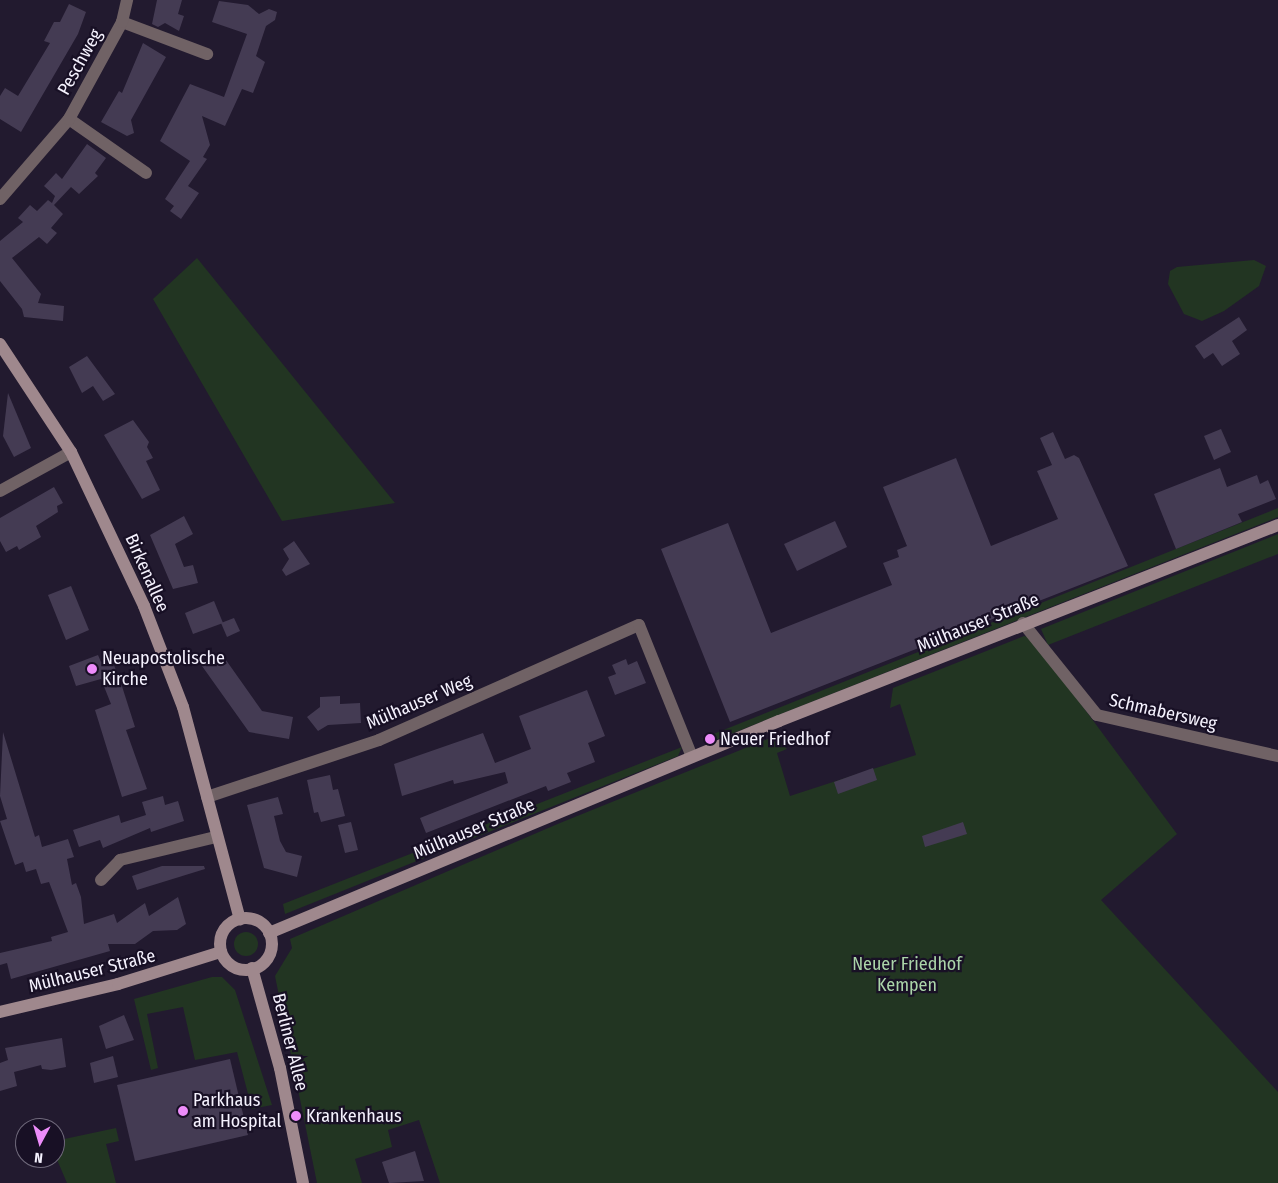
<!DOCTYPE html>
<meta charset="utf-8">
<style>
body{margin:0}
#map{position:relative;width:1278px;height:1183px;overflow:hidden;background:#221a2f;font-family:"Fira Sans Condensed",sans-serif}
div>[style]{position:absolute}
[style*='--x']{left:calc(var(--x)*1px);top:calc(var(--y)*1px);width:calc(var(--w)*1px);rotate:calc(var(--a)*1deg)}
.green>*{inset:0;background:#223522}
.round{border-radius:50%}
.building>*{inset:0;background:#443b53}
.street>*{height:12px;margin:-6px;padding:0 6px;transform-origin:6px;border-radius:6px;background:#706265}
.secondary>*{height:12px;margin:-6px;padding:0 6px;transform-origin:6px;border-radius:6px;background:#9f888d}
.secondary>.ring{margin:-6px;padding:0;box-sizing:content-box;background:none;border:12px solid #9f888d;border-radius:50%}
.dots>*{width:14px;height:14px;translate:-50% -50%;box-sizing:border-box;border:2px solid #181025;border-radius:50%}
span{translate:-50% -50%;white-space:nowrap;text-align:center;line-height:1.15;-webkit-text-stroke:4.5px #181025;paint-order:stroke}
.street-label{font-size:18px;color:#f5f2fe}
.poi-label{font-size:18px;color:#f5f2fe}
.left{translate:0 -50%;text-align:left}
.park-label{font-size:18px;color:#abd5a9}
.north{position:absolute;left:15px;top:1118px;width:50px;height:50px;box-sizing:border-box;background:#181025;border:1px solid #706a7c;border-radius:50%;rotate:186deg;font-size:14px;font-weight:700;line-height:20px;text-align:center;color:#f5f2fe}
.north::after{content:'';display:block;margin:auto;width:18px;height:22px;background:#ed8cfa;clip-path:polygon(50% 0,100% 100%,50% 72%,0 100%)}
</style>
<div id="map">
<div class="green">
<div style="clip-path:polygon(197px 258px,395px 503px,282px 521px,153px 299px)"></div>
<div style="clip-path:polygon(1254px 260px,1266px 266px,1259px 286px,1224px 311px,1202px 321px,1184px 314px,1168px 284px,1170px 271px,1177px 267px)"></div>
<div style="clip-path:polygon(1278px 508px,1278px 517px,713px 741px,701px 739px)"></div>
<div style="clip-path:polygon(1278px 534px,1278px 554px,1048px 645px,1041px 629px)"></div>
<div style="clip-path:polygon(1024px 636px,1032px 638px,1177px 834px,1101px 900px,1278px 1092px,1278px 1183px,440px 1183px,419px 1120px,388px 1130px,392px 1147px,355px 1159px,362px 1183px,317px 1183px,275px 976px,292px 948px,290px 939px,560px 823px,775px 736px,787px 749px,777px 753px,790px 796px,916px 755px,900px 704px,890px 708px,893px 688px)"></div>
<div style="clip-path:polygon(682px 747px,678px 756px,285px 914px,283px 904px)"></div>
<div class="round" style="left:234px;top:932px;width:24px;height:24px"></div>
<div style="clip-path:polygon(212px 977px,222px 977px,235px 990px,272px 1105px,252px 1109px,237px 1052px,195px 1060px,183px 1007px,147px 1014px,158px 1068px,151px 1070px,134px 999px)"></div>
<div style="clip-path:polygon(116px 1128px,119px 1141px,106px 1144px,116px 1183px,67px 1183px,55px 1155px,55px 1141px)"></div>
</div>
<div class="building">
<div style="clip-path:polygon(157px 0,182px 0,178px 14px,184px 16px,179px 31px,165px 23px,158px 27px,152px 24px)"></div>
<div style="clip-path:polygon(219px 1px,248px 5px,259px 14px,269px 9px,277px 12px,275px 20px,266px 26px,256px 56px,265px 62px,253px 93px,242px 89px,225px 126px,202px 116px,210px 145px,203px 157px,207px 159px,188px 186px,199px 193px,181px 219px,170px 211px,174px 206px,165px 199px,190px 161px,160px 141px,190px 84px,224px 97px,247px 34px,212px 22px)"></div>
<div style="clip-path:polygon(69px 4px,86px 12px,78px 34px,21px 132px,0 119px,0 96px,5px 88px,18px 96px,50px 43px,44px 41px,54px 22px,60px 22px)"></div>
<div style="clip-path:polygon(143px 43px,166px 57px,131px 120px,134px 133px,127px 136px,101px 122px,119px 91px,122px 93px)"></div>
<div style="clip-path:polygon(87px 144px,106px 158px,95px 173px,98px 176px,79px 194px,71px 187px,54px 205px,63px 214px,51px 228px,57px 233px,47px 244px,39px 237px,12px 258px,41px 294px,38px 303px,64px 306px,63px 321px,24px 317px,22px 309px,0 281px,0 241px,23px 222px,18px 218px,30px 205px,37px 211px,48px 200px,52px 203px,55px 196px,44px 186px,56px 173px,62px 179px)"></div>
<div style="clip-path:polygon(1239px 317px,1247px 330px,1232px 341px,1240px 354px,1222px 366px,1213px 353px,1204px 359px,1195px 346px)"></div>
<div style="clip-path:polygon(87px 356px,115px 394px,103px 401px,93px 386px,82px 393px,69px 367px)"></div>
<div style="clip-path:polygon(8px 393px,31px 448px,14px 457px,3px 436px)"></div>
<div style="clip-path:polygon(133px 420px,149px 442px,147px 447px,153px 458px,146px 461px,160px 490px,142px 499px,104px 435px)"></div>
<div style="clip-path:polygon(1221px 429px,1231px 452px,1214px 460px,1204px 436px)"></div>
<div style="clip-path:polygon(1053px 432px,1065px 459px,1074px 455px,1079px 458px,1128px 566px,730px 722px,661px 549px,728px 523px,771px 633px,892px 585px,883px 563px,899px 557px,897px 550px,907px 546px,883px 487px,956px 458px,991px 546px,1058px 519px,1037px 471px,1052px 465px,1040px 438px)"></div>
<div style="clip-path:polygon(1220px 468px,1227px 487px,1257px 475px,1260px 484px,1268px 480px,1276px 499px,1238px 514px,1242px 522px,1176px 549px,1154px 494px)"></div>
<div style="clip-path:polygon(54px 487px,63px 503px,57px 506px,58px 512px,36px 526px,41px 537px,19px 550px,17px 546px,6px 552px,0 541px,0 518px)"></div>
<div style="clip-path:polygon(184px 516px,193px 534px,175px 544px,184px 567px,193px 565px,198px 583px,173px 589px,150px 535px)"></div>
<div style="clip-path:polygon(835px 521px,847px 547px,797px 571px,784px 544px)"></div>
<div style="clip-path:polygon(294px 541px,310px 564px,286px 576px,282px 570px,289px 559px,283px 549px)"></div>
<div style="clip-path:polygon(71px 586px,89px 630px,66px 640px,48px 595px)"></div>
<div style="clip-path:polygon(214px 601px,223px 623px,193px 634px,185px 613px)"></div>
<div style="clip-path:polygon(234px 618px,240px 631px,227px 637px,221px 623px)"></div>
<div style="clip-path:polygon(221px 653px,262px 711px,293px 717px,289px 739px,249px 732px,202px 666px)"></div>
<div style="clip-path:polygon(98px 655px,101px 662px,111px 658px,120px 680px,135px 727px,126px 730px,147px 789px,122px 797px,95px 710px,111px 704px,101px 679px,76px 686px,69px 666px)"></div>
<div style="clip-path:polygon(626px 659px,628px 665px,637px 661px,646px 683px,615px 695px,608px 677px,616px 674px,612px 665px)"></div>
<div style="clip-path:polygon(587px 690px,605px 736px,588px 743px,595px 762px,567px 773px,571px 782px,548px 791px,546px 786px,426px 833px,420px 818px,508px 783px,505px 772px,454px 784px,453px 780px,402px 796px,394px 764px,483px 733px,495px 763px,531px 749px,519px 716px)"></div>
<div style="clip-path:polygon(340px 696px,340px 704px,360px 703px,361px 723px,328px 725px,318px 731px,307px 717px,320px 707px,320px 697px)"></div>
<div style="clip-path:polygon(3px 732px,35px 837px,39px 835px,42px 847px,68px 839px,74px 857px,67px 859px,72px 885px,76px 883px,81px 897px,84px 924px,114px 914px,117px 923px,145px 903px,149px 916px,178px 897px,186px 924px,177px 930px,153px 931px,135px 944px,108px 944px,110px 951px,11px 979px,7px 963px,0 965px,0 953px,52px 941px,51px 937px,68px 932px,49px 882px,41px 884px,36px 869px,26px 872px,23px 862px,15px 865px,0 821px,7px 819px,0 796px)"></div>
<div style="clip-path:polygon(873px 768px,877px 780px,838px 794px,834px 782px)"></div>
<div style="clip-path:polygon(330px 775px,333px 790px,338px 789px,345px 816px,321px 822px,318px 812px,314px 813px,307px 780px)"></div>
<div style="clip-path:polygon(163px 796px,165px 805px,178px 801px,184px 821px,151px 832px,150px 828px,103px 848px,100px 840px,79px 847px,73px 830px,119px 815px,121px 823px,146px 815px,142px 802px)"></div>
<div style="clip-path:polygon(278px 797px,283px 814px,274px 816px,280px 841px,286px 852px,302px 856px,297px 877px,264px 868px,247px 805px)"></div>
<div style="clip-path:polygon(351px 822px,358px 850px,345px 853px,338px 825px)"></div>
<div style="clip-path:polygon(963px 822px,967px 834px,925px 847px,922px 836px)"></div>
<div style="clip-path:polygon(162px 866px,204px 866px,205px 869px,137px 890px,132px 876px)"></div>
<div style="clip-path:polygon(124px 1015px,134px 1040px,106px 1049px,99px 1026px)"></div>
<div style="clip-path:polygon(62px 1038px,66px 1067px,51px 1070px,42px 1069px,41px 1065px,14px 1072px,17px 1086px,0 1091px,0 1063px,8px 1060px,5px 1048px)"></div>
<div style="clip-path:polygon(113px 1056px,118px 1077px,94px 1083px,90px 1063px)"></div>
<div style="clip-path:polygon(230px 1059px,248px 1135px,135px 1161px,117px 1085px)"></div>
<div style="clip-path:polygon(415px 1151px,424px 1181px,389px 1183px,382px 1162px)"></div>
</div>
<div class="street">
<div style="--x:122;--y:22;--w:91;--a:20.6"></div>
<div style="--x:69;--y:119;--w:94;--a:35"></div>
<div style="--x:0;--y:199;--w:106;--a:-49.2"></div>
<div style="--x:69;--y:119;--w:111;--a:-61.3"></div>
<div style="--x:122;--y:22;--w:23;--a:-77"></div>
<div style="--x:0;--y:491;--w:81;--a:-28.8"></div>
<div style="--x:1023;--y:623;--w:118;--a:51.2"></div>
<div style="--x:1097;--y:715;--w:186;--a:12.8"></div>
<div style="--x:207;--y:797;--w:181;--a:-18.3"></div>
<div style="--x:379;--y:740;--w:284;--a:-23.9"></div>
<div style="--x:639;--y:625;--w:142;--a:68.1"></div>
<div style="--x:101;--y:880;--w:28;--a:-46"></div>
<div style="--x:120;--y:860;--w:99;--a:-13.5"></div>
</div>
<div class="secondary">
<div style="--x:0;--y:344;--w:129;--a:56.7"></div>
<div style="--x:71;--y:452;--w:170;--a:64.6"></div>
<div style="--x:144;--y:606;--w:108;--a:68.9"></div>
<div style="--x:183;--y:707;--w:220;--a:75"></div>
<div class="ring" style="left:220px;top:918px;width:40px;height:40px"></div>
<div style="--x:269;--y:933;--w:552;--a:-22.57"></div>
<div style="--x:779;--y:721;--w:536;--a:-21.44"></div>
<div style="--x:252;--y:968;--w:104;--a:74.4"></div>
<div style="--x:280;--y:1068;--w:117;--a:78.7"></div>
<div style="--x:0;--y:1012;--w:121;--a:-13.3"></div>
<div style="--x:118;--y:984;--w:108;--a:-17.3"></div>
</div>
<div class="dots">
<div style="left:92px;top:669px;background:#ed8cfa"></div>
<div style="left:710px;top:739px;background:#ed8cfa"></div>
<div style="left:183px;top:1111px;background:#ed8cfa"></div>
<div style="left:296px;top:1116px;background:#ed8cfa"></div>
</div>
<div class="street-label">
<span style="left:80px;top:62px;rotate:-61deg">Peschweg</span>
<span style="left:147px;top:573px;rotate:66deg">Birkenallee</span>
<span style="left:978px;top:623px;rotate:-22deg">Mülhauser Straße</span>
<span style="left:419px;top:702px;rotate:-23deg">Mülhauser Weg</span>
<span style="left:1163px;top:712px;rotate:13deg">Schmabersweg</span>
<span style="left:474px;top:829px;rotate:-23deg">Mülhauser Straße</span>
<span style="left:92px;top:971px;rotate:-14deg">Mülhauser Straße</span>
<span style="left:290px;top:1042px;rotate:76deg">Berliner Allee</span>
</div>
<div class="poi-label">
<span class="left" style="left:102px;top:669px">Neuapostolische<br>Kirche</span>
<span class="left" style="left:720px;top:739px">Neuer Friedhof</span>
<span class="left" style="left:193px;top:1111px">Parkhaus<br>am Hospital</span>
<span class="left" style="left:306px;top:1116px">Krankenhaus</span>
</div>
<div class="park-label">
<span style="left:907px;top:975px">Neuer Friedhof<br>Kempen</span>
</div>
<div class="north">N</div>
</div>
